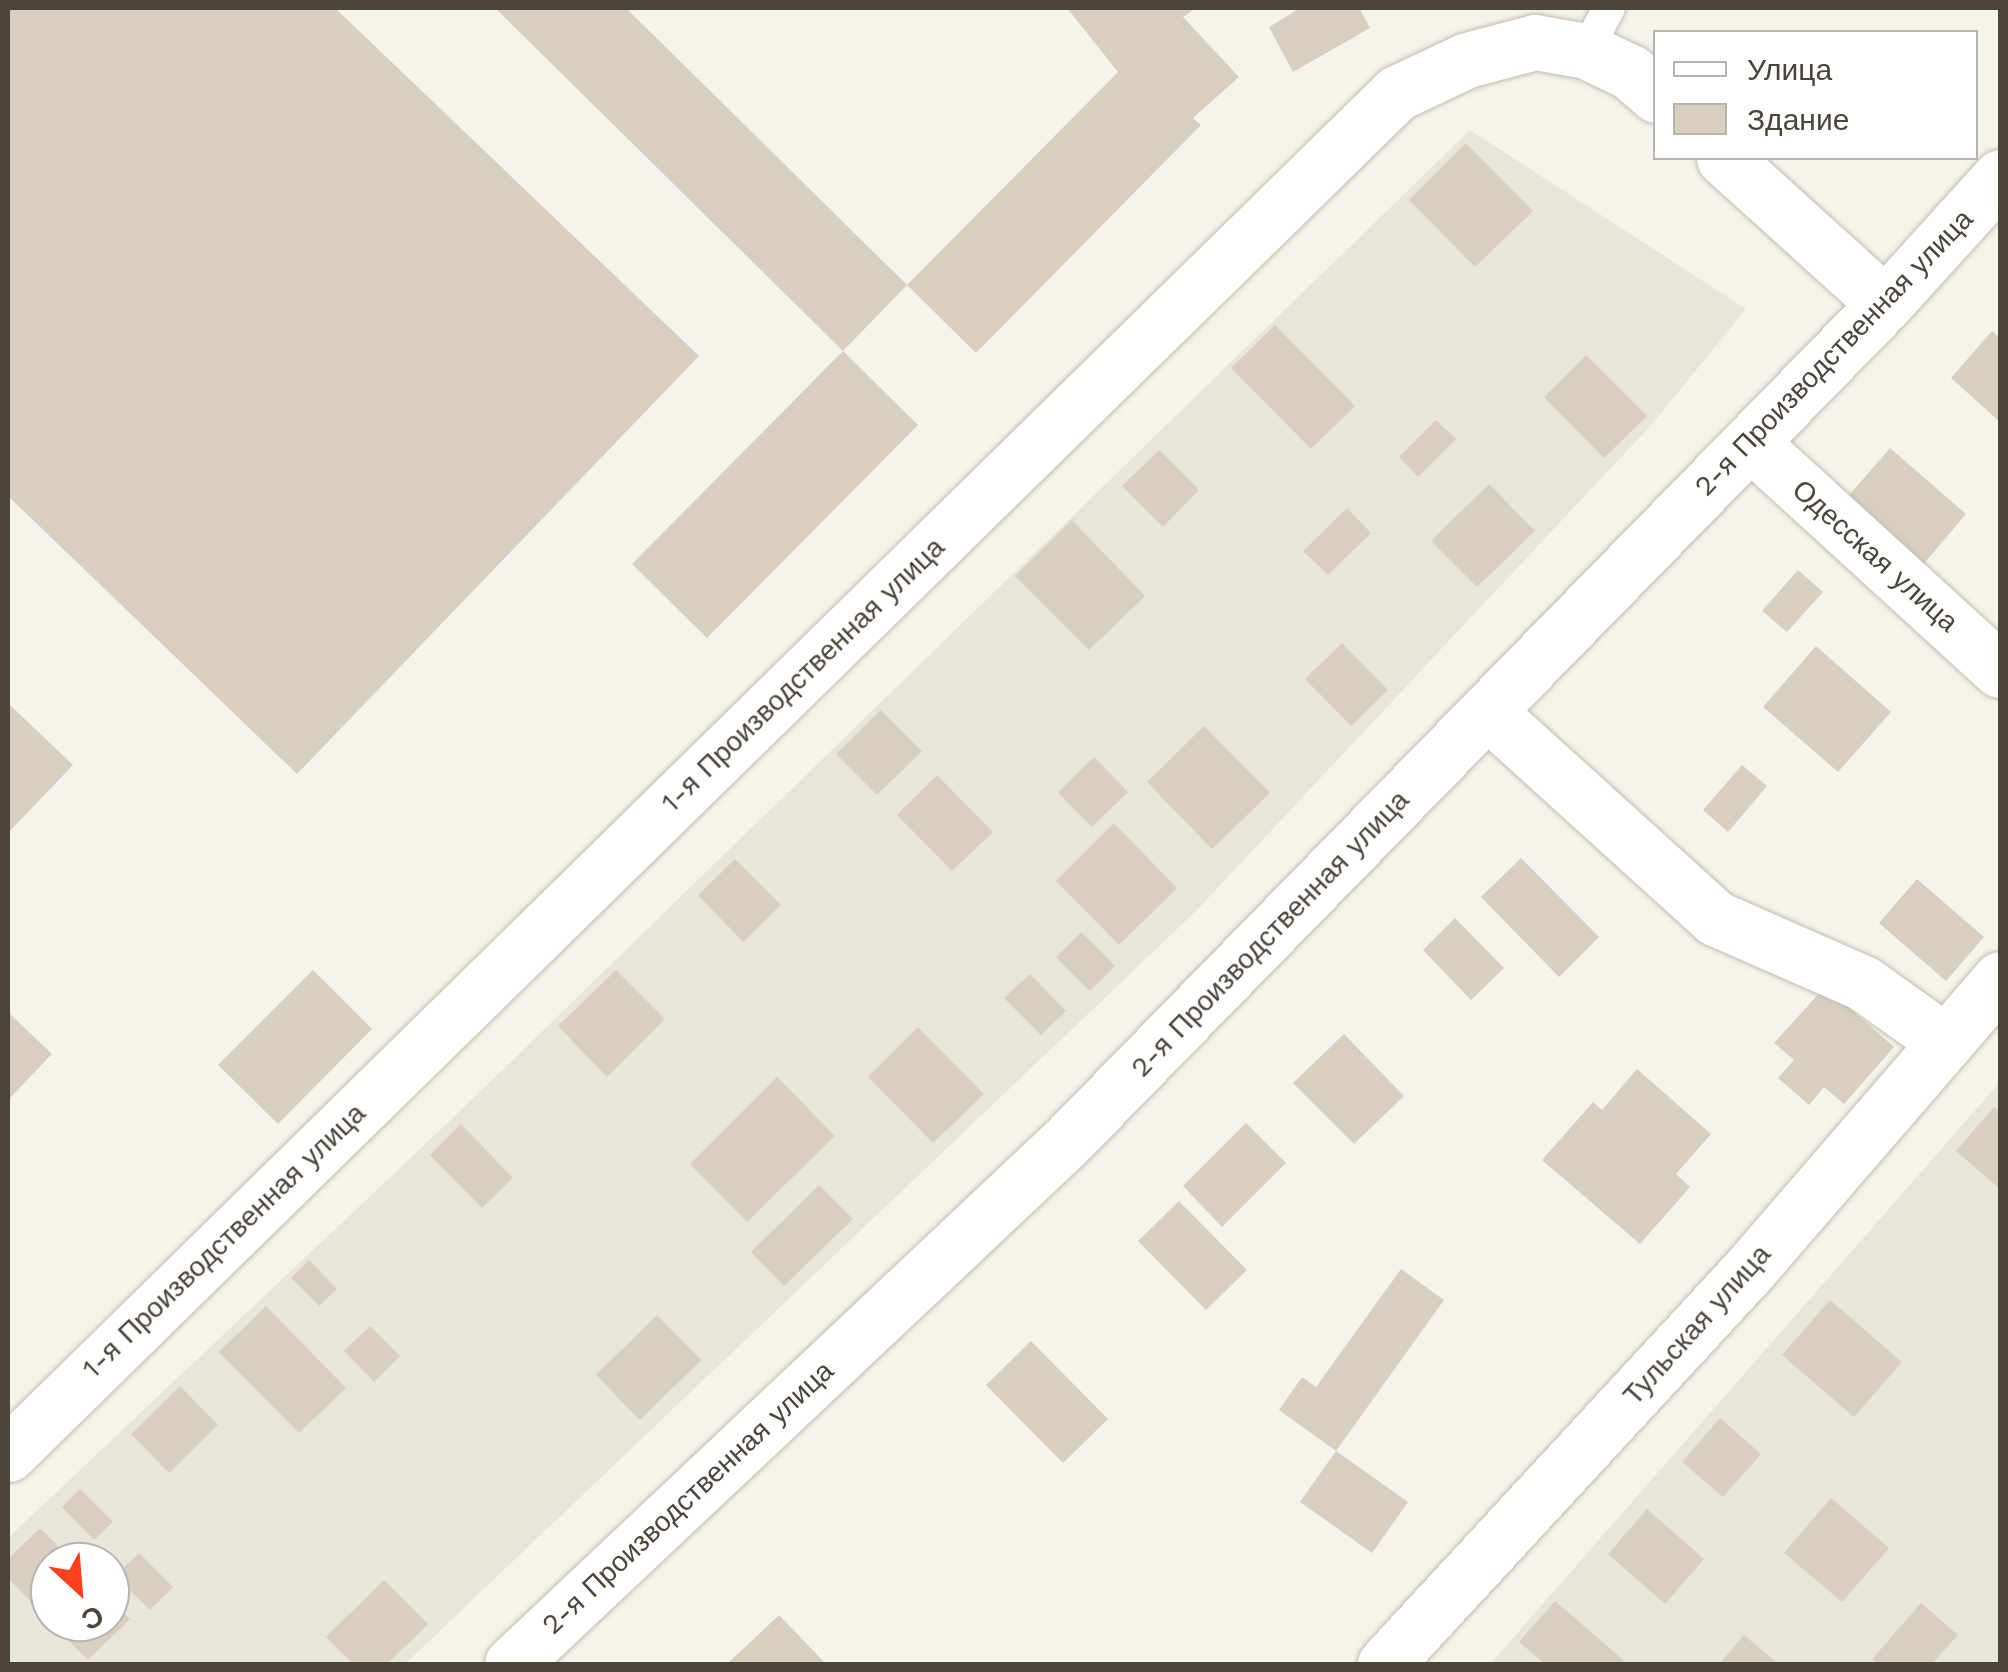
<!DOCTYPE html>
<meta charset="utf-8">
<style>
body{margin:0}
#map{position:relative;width:2008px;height:1672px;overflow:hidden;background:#f6f3ec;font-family:"Work Sans",sans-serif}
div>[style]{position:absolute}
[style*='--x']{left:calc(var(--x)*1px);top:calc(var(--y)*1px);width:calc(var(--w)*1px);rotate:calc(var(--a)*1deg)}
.residential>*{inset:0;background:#eae5da}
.building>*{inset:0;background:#d8cfc1}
.roads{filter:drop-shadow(0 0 2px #c2bbae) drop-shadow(0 0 2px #c2bbae)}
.service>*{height:32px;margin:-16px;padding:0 16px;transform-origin:16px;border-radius:16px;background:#fff}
.minor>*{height:55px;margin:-27.5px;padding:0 27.5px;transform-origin:27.5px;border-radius:27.5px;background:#fff}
.tertiary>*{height:55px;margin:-27.5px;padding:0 27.5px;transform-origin:27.5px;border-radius:27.5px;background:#fff}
span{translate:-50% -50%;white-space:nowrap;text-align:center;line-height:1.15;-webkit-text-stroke:8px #fff;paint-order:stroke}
.street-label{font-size:28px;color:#4b4439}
.frame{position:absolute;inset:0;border:10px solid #4b4439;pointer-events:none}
.legend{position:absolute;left:1653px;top:30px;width:325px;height:130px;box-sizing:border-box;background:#fff;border:2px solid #b7b4b0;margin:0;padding:12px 18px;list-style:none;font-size:30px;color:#4b4439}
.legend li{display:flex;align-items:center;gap:20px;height:50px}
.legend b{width:50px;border:2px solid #b7b4b0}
.north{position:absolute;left:30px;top:1542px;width:100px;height:100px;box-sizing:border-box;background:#fff;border:2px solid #b7b4b0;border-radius:50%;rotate:154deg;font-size:28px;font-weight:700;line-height:40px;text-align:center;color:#4b4439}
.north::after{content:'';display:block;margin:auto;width:35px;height:45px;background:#fc3f1d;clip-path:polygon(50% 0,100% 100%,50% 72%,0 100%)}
</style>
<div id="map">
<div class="residential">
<div style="clip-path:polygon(evenodd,1470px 130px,1746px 309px,1653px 423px,1195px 912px,405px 1664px,8px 1664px,8px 1538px,456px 1115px,1470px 130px,50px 1562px,110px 1562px,110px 1622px,50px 1622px,50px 1562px)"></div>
<div style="clip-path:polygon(2000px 1082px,2000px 1664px,1490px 1664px)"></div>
</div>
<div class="building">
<div style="clip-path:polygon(8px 8px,335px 8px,699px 356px,297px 774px,8px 496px)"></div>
<div style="clip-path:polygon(495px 8px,626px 8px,907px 285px,843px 351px)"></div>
<div style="clip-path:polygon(1067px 8px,1196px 8px,1183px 17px,1239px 77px,1193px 118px,1201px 125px,976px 353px,907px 285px,1118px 72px)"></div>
<div style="clip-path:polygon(1300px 8px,1359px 8px,1370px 28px,1293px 72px,1269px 27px)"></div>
<div style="clip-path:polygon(1466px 143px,1533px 211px,1475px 267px,1409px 200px)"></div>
<div style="clip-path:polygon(1275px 325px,1355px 406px,1311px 449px,1231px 368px)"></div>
<div style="clip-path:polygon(1992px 331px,2000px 338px,2000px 422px,1951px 378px)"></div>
<div style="clip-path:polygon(843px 351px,918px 425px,707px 638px,632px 564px)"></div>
<div style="clip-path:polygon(1586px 355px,1647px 416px,1604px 458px,1544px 397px)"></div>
<div style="clip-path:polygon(1436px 420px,1456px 439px,1418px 477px,1399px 457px)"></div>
<div style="clip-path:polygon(1890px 448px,1966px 514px,1921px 567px,1845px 500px)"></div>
<div style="clip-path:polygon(1159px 450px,1199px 490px,1163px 527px,1122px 486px)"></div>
<div style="clip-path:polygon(1489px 484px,1535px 531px,1477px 587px,1431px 541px)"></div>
<div style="clip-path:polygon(1347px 508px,1371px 533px,1328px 575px,1303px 551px)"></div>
<div style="clip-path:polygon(1072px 520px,1145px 596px,1089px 650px,1015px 576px)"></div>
<div style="clip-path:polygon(1798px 570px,1823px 592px,1787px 632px,1762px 611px)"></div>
<div style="clip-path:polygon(1342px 643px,1388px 690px,1351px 726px,1305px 679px)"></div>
<div style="clip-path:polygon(1816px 646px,1891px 712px,1838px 772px,1763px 707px)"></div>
<div style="clip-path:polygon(8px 703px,73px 765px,8px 833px)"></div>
<div style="clip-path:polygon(881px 710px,922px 751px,877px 795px,836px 754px)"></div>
<div style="clip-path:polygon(1204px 726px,1270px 793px,1212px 849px,1147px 782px)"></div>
<div style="clip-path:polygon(1094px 757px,1128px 792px,1092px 827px,1058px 793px)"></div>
<div style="clip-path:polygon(1742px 765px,1767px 786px,1728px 832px,1703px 810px)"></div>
<div style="clip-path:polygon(937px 775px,993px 832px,952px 871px,897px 815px)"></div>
<div style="clip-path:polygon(1114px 823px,1177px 888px,1119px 945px,1056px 881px)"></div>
<div style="clip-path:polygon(1521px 858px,1599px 937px,1559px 977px,1481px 897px)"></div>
<div style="clip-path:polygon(735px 859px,781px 905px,743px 942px,698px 895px)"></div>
<div style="clip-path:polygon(1917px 879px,1984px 937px,1946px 981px,1879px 923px)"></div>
<div style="clip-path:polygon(1455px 918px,1504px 968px,1471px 1000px,1423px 950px)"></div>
<div style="clip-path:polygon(1081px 932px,1115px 966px,1090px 991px,1056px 957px)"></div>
<div style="clip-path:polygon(313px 970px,372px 1029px,278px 1124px,218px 1065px)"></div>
<div style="clip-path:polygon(616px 970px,665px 1019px,607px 1077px,558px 1026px)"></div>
<div style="clip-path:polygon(1030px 974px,1066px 1011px,1041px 1035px,1004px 998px)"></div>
<div style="clip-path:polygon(1825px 987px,1894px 1047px,1844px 1104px,1824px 1087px,1809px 1105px,1778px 1078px,1794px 1060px,1774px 1043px)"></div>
<div style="clip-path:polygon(8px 1012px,52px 1054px,8px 1100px)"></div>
<div style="clip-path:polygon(918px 1027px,984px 1094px,933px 1143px,868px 1077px)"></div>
<div style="clip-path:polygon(1344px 1034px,1404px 1096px,1354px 1144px,1293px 1083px)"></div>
<div style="clip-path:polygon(1637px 1069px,1711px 1134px,1676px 1174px,1690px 1187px,1640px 1244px,1542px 1160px,1593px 1102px,1602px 1110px)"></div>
<div style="clip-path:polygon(777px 1077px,835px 1136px,747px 1222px,690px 1164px)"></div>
<div style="clip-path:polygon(1994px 1107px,2000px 1112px,2000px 1189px,1956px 1151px)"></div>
<div style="clip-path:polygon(1246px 1123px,1286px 1163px,1222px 1227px,1183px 1186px)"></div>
<div style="clip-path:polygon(461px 1124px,513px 1178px,482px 1208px,430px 1155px)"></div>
<div style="clip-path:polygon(819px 1185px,853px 1219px,784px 1286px,751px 1252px)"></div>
<div style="clip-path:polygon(1179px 1201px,1247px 1270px,1206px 1310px,1138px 1241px)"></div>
<div style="clip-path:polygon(309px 1260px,337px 1289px,319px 1306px,291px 1278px)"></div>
<div style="clip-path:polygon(1401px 1269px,1444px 1300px,1336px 1451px,1408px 1502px,1372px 1553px,1300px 1502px,1336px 1451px,1279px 1410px,1302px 1377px,1316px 1387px)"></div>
<div style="clip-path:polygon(1830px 1300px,1902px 1362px,1854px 1417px,1782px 1355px)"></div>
<div style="clip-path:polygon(266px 1306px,346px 1388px,299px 1433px,219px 1352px)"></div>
<div style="clip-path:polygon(657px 1315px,701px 1360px,640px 1420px,596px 1375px)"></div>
<div style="clip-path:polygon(370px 1326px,400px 1356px,374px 1382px,344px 1351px)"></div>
<div style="clip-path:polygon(1031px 1341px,1108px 1419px,1063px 1463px,986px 1385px)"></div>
<div style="clip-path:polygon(180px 1386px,218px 1425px,169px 1473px,131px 1434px)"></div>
<div style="clip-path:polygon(1720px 1418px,1761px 1454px,1723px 1497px,1682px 1462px)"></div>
<div style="clip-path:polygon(80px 1489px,113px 1522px,94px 1540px,62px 1507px)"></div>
<div style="clip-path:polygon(1831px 1498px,1889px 1548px,1842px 1602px,1784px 1553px)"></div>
<div style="clip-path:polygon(1647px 1509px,1704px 1559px,1665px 1604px,1608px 1554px)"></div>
<div style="clip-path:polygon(40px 1528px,74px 1562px,50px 1562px,50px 1622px,8px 1578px,8px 1559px)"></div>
<div style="clip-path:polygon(139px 1553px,173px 1587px,150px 1610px,115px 1576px)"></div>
<div style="clip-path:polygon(384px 1580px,428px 1624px,387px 1664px,353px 1664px,326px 1637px)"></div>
<div style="clip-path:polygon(110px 1599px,130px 1619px,88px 1660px,50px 1622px,110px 1622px)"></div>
<div style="clip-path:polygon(1555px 1601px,1628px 1664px,1545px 1664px,1519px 1642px)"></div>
<div style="clip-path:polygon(1921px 1603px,1958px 1635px,1932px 1664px,1879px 1664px,1872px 1659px)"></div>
<div style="clip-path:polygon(779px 1615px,826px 1664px,727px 1664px)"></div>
<div style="clip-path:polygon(1744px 1635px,1779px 1664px,1719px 1664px)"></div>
</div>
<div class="roads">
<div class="service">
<div style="--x:1586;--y:51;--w:49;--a:-61.9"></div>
</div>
<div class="minor">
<div style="--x:1724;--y:158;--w:217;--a:42.2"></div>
<div style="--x:1750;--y:442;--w:338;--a:42.4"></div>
<div style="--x:1487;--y:711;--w:308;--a:42.2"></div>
<div style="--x:1715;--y:918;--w:162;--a:23.7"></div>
<div style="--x:1863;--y:983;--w:102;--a:35.4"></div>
<div style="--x:8;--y:1454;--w:1945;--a:-44.42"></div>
<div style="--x:1397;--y:93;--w:77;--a:-25.2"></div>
<div style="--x:1467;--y:60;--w:70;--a:-14.8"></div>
<div style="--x:1535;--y:42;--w:52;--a:10"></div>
<div style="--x:1586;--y:51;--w:49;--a:25.5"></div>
<div style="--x:1630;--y:72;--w:35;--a:41"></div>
<div style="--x:1385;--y:1664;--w:536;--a:-47.27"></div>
<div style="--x:1749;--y:1270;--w:384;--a:-49.2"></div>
</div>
<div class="tertiary">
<div style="--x:512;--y:1664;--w:761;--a:-43.3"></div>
<div style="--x:1066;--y:1142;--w:1172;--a:-45.66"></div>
<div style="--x:1885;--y:304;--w:171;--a:-47.8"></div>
</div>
</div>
<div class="street-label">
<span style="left:1834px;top:353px;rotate:-46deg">2-я Производственная улица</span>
<span style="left:1875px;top:556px;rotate:42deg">Одесская улица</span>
<span style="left:803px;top:675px;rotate:-44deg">1-я Производственная улица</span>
<span style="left:1270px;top:934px;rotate:-46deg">2-я Производственная улица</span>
<span style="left:224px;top:1241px;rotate:-44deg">1-я Производственная улица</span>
<span style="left:1697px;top:1325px;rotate:-48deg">Тульская улица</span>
<span style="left:688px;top:1498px;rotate:-43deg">2-я Производственная улица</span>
</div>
<div class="frame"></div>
<ul class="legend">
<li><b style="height:12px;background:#fff"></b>Улица</li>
<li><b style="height:28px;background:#d8cfc1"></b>Здание</li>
</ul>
<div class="north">С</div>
</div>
